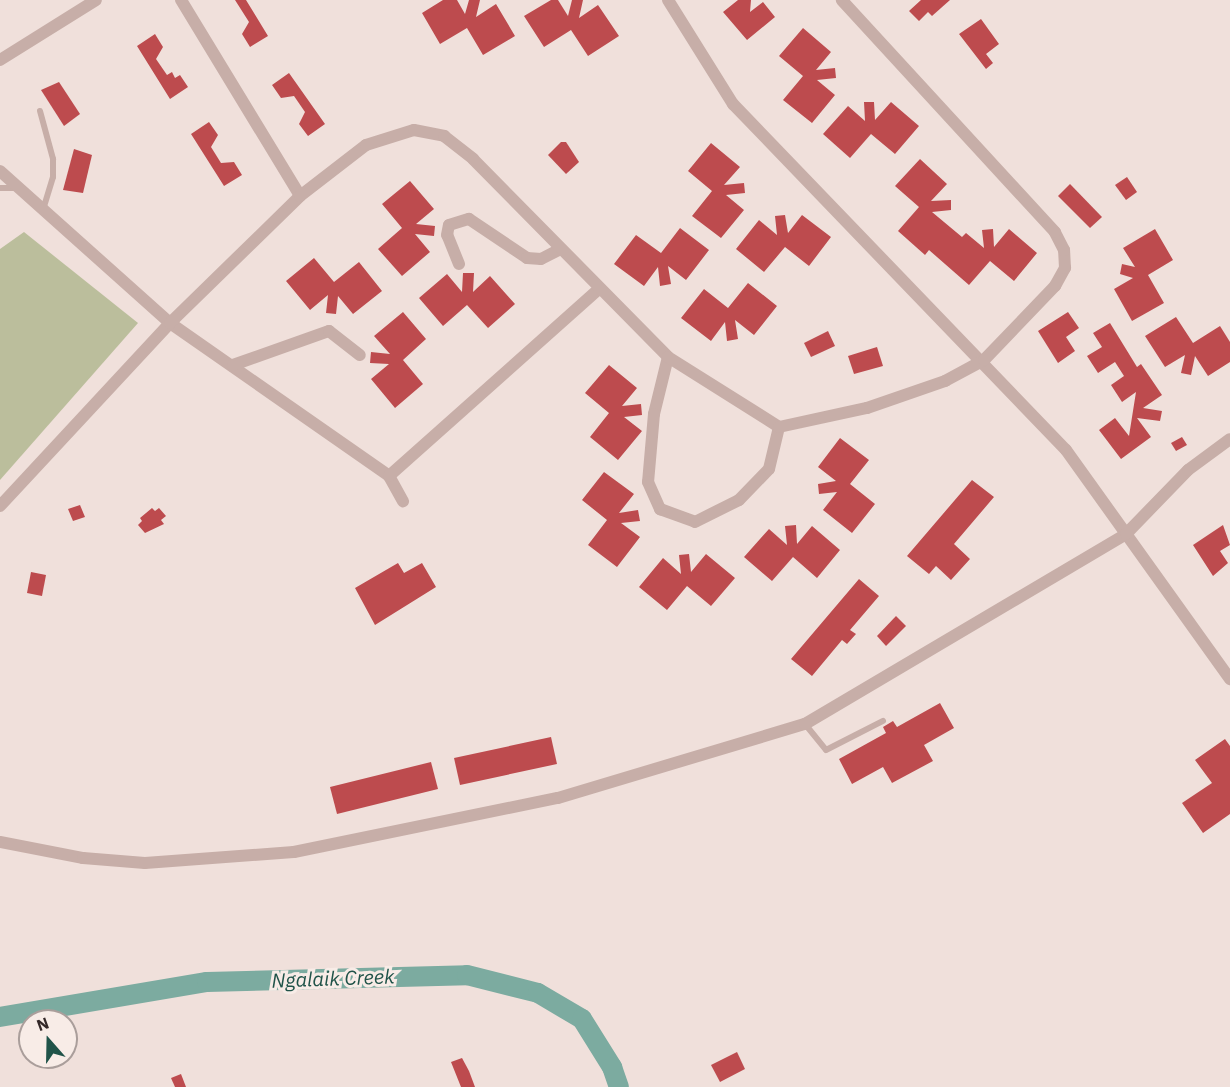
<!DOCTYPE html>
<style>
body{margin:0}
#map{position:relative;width:1230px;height:1087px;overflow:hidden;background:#f0e0db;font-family:"IBM Plex Sans",sans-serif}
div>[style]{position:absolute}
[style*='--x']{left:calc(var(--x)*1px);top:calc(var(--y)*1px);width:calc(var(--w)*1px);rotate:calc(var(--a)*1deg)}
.green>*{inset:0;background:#bbbe9c}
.river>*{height:20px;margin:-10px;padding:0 10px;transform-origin:10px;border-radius:10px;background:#7caba0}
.building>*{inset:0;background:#bd4b4e}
.lane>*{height:6px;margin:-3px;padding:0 3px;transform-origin:3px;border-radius:3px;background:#c7aea8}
.street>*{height:12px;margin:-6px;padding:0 6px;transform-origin:6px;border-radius:6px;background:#c7aea8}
span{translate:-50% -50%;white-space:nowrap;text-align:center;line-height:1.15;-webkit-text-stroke:6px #f8ece7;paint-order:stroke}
.water-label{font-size:20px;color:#205349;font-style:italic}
.north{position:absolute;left:18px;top:1009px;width:60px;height:60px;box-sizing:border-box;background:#f8ece7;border:2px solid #aa9e9b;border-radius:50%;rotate:340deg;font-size:16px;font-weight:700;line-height:24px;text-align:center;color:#342828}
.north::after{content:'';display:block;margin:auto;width:21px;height:27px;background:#205349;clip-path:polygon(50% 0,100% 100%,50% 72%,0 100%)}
</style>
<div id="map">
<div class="green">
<div style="clip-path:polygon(24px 232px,138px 323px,0 480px,0 249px)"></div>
</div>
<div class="river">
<div style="--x:0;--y:1017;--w:210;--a:-9.6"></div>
<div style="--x:207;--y:982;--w:260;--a:-1.5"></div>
<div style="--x:467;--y:975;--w:73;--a:14.2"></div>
<div style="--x:538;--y:993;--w:51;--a:30.6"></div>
<div style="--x:582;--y:1019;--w:57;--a:58"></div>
<div style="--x:612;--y:1067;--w:21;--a:71"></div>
</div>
<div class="building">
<div style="clip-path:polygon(235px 0,246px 0,268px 36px,250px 47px,242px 34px,249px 22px)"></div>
<div style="clip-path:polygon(443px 0,457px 0,465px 14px,469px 0,480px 0,476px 17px,496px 4px,515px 36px,483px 55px,467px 28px,440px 44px,422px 13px)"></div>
<div style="clip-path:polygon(551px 0,558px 0,568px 16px,572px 0,583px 0,579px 18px,598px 5px,619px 36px,588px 56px,571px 30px,544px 47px,524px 16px)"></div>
<div style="clip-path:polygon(738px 0,751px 0,750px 12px,763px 2px,775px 17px,747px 40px,723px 12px)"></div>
<div style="clip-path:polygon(921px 0,950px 0,932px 16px,928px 12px,919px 21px,909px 11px)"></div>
<div style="clip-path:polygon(981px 19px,999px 44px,986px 54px,993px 63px,986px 69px,959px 34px)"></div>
<div style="clip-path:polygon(803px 28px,831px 52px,816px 70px,835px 68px,836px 78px,817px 80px,835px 95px,812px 123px,783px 100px,803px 76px,779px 56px)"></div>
<div style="clip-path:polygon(155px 34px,163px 47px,156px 59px,167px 75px,172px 72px,175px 78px,180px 75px,188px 87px,170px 99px,137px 46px)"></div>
<div style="clip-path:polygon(289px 73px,325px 124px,308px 136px,299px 124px,305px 112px,294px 96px,281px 98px,272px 85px)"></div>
<div style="clip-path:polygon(59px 82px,80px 114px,64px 126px,41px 90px)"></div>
<div style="clip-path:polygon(864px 102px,874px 102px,875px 120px,891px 102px,919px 126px,895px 154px,871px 134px,850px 158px,823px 134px,848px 106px,865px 121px)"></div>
<div style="clip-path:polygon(209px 122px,218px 135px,211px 147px,221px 163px,234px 162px,242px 175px,224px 186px,191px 134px)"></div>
<div style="clip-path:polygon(561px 142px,566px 142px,579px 162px,566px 174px,548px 155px)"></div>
<div style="clip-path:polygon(711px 143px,740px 167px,724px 185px,744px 183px,745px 193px,726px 195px,744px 210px,721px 238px,692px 216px,712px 191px,688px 171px)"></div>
<div style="clip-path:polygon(74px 149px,92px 155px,83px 193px,63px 190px)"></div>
<div style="clip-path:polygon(920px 159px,947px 184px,931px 201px,951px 200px,951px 210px,932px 212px,962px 237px,966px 233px,984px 248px,982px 230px,993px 229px,994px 247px,1009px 229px,1037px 253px,1014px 281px,990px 261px,969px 285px,929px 250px,925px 255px,898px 231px,919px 207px,895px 186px)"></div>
<div style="clip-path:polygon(1127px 177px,1137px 192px,1126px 200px,1115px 185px)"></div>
<div style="clip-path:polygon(410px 181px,434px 209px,416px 224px,435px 226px,434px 236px,415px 234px,430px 252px,402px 276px,378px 249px,402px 228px,382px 204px)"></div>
<div style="clip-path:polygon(1070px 184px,1102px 217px,1090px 228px,1058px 196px)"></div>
<div style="clip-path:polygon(785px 215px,788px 233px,802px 215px,831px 237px,809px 266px,785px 247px,764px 272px,736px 249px,759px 220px,777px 235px,775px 216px)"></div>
<div style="clip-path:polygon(680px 228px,709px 250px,686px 280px,668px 266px,671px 284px,660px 286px,658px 267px,644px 286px,614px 264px,636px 235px,661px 253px)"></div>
<div style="clip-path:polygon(1155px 229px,1173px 260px,1148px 275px,1164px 303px,1132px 321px,1114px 289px,1133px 278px,1120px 274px,1122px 264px,1135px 267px,1123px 248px)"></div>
<div style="clip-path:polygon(314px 258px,334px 282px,359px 262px,382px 291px,353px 314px,338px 296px,336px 314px,326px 313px,328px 295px,310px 310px,286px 281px)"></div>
<div style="clip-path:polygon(463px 273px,474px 273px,473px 292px,490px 276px,515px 304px,488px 328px,467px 305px,443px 326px,419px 298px,447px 274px,462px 292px)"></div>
<div style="clip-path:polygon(748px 283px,777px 306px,754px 335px,735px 320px,738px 339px,727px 341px,725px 322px,711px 341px,681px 318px,704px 289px,728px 308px)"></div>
<div style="clip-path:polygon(403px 312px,426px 339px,403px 360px,423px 384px,395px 408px,371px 379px,389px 364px,370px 363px,371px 352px,390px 354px,374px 336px)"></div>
<div style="clip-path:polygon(1068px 312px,1079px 328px,1066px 337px,1075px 351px,1058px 363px,1038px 331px)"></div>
<div style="clip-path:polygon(1176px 317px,1193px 343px,1220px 326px,1230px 342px,1230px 362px,1208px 376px,1195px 356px,1191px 375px,1181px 373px,1185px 355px,1165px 367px,1145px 336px)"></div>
<div style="clip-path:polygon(1110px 323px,1137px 367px,1141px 364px,1162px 395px,1143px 408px,1162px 411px,1160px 421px,1137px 418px,1151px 437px,1121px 459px,1099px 430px,1115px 418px,1129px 436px,1136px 392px,1122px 402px,1111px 385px,1124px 376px,1115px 362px,1098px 373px,1087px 356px,1102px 347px,1093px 333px)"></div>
<div style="clip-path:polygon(828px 331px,835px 346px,811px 357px,804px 343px)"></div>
<div style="clip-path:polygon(877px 347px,883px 366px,854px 374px,848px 356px)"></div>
<div style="clip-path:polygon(609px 365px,637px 388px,622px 406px,641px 404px,642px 415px,624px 417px,642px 431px,618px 460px,590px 437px,609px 413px,585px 393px)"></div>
<div style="clip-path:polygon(1182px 437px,1187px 445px,1176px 451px,1171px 443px)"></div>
<div style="clip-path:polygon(840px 438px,869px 460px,850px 484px,875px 504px,852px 533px,823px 510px,837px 492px,819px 494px,818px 484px,836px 481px,818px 467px)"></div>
<div style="clip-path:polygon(604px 472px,634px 494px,619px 513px,638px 510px,640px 521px,621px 523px,640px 537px,617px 567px,588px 545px,607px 520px,582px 500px)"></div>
<div style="clip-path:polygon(972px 480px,994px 497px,954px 544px,970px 559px,951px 580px,936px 566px,929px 574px,907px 556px)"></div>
<div style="clip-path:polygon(80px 505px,85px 517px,73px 521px,68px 509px)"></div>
<div style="clip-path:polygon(152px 508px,155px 511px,159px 508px,166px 516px,161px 520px,164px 524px,145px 533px,138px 525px,142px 521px,140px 518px)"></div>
<div style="clip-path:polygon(796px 525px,797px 544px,812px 526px,840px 550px,817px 578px,793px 557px,772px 581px,744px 557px,769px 529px,787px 545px,785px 526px)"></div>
<div style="clip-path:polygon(1223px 525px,1230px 545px,1220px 551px,1228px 563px,1213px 576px,1193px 545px)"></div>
<div style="clip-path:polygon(689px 554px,691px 572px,706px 554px,735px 578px,711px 606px,687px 586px,667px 610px,639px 587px,663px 558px,681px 574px,679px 555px)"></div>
<div style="clip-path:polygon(398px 563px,404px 573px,422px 563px,436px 587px,375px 625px,355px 588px)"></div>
<div style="clip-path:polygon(31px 572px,46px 575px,42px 596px,27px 593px)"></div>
<div style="clip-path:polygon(859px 579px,879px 596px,850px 630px,856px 634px,847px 644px,842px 640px,812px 676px,791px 659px)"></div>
<div style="clip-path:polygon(896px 616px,906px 626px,886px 646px,877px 636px)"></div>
<div style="clip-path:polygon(940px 703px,954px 728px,924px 745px,933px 761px,892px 783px,883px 767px,852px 784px,839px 759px,886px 733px,883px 727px,893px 721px,897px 727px)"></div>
<div style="clip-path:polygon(551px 737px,557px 764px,460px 785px,454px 758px)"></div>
<div style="clip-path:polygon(1225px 739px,1230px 746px,1230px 814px,1203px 833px,1182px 803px,1212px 783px,1195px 760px)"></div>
<div style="clip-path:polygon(431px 762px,438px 789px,337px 814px,330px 787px)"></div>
<div style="clip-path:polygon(737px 1052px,745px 1069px,720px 1082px,711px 1065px)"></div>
<div style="clip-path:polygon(462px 1058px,469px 1071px,475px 1087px,461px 1087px,451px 1062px)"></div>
<div style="clip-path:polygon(181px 1074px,186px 1087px,175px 1087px,171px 1078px)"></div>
</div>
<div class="lane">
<div style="--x:40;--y:111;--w:50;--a:74.8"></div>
<div style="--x:53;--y:159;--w:18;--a:90"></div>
<div style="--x:53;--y:177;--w:34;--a:107"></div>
<div style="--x:0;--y:188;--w:16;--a:0"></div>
<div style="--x:805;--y:724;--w:33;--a:51"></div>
<div style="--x:826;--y:750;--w:64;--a:-27"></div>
</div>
<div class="street">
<div style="--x:181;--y:0;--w:229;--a:58.7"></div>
<div style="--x:668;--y:0;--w:123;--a:58"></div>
<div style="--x:733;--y:104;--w:480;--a:46.1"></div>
<div style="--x:1066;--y:450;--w:282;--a:54.4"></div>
<div style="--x:0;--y:60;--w:113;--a:-32"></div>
<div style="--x:0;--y:171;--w:228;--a:41.8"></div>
<div style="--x:170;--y:323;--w:267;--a:34.9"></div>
<div style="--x:389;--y:476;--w:29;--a:61"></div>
<div style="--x:459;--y:264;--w:31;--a:-112"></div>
<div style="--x:447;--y:235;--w:10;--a:-79"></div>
<div style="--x:449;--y:225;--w:21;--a:-17"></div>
<div style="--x:469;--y:219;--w:70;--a:33.9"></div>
<div style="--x:527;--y:258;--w:14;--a:4"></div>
<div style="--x:541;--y:259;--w:20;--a:-27"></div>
<div style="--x:668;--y:357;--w:59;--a:103.8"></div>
<div style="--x:654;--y:414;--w:68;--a:95"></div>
<div style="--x:648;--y:482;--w:30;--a:66"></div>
<div style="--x:660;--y:509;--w:37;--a:20"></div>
<div style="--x:695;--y:522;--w:49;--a:-26.6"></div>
<div style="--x:739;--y:500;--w:43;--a:-45.9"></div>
<div style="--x:769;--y:469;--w:43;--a:-76.6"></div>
<div style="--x:233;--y:365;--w:102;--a:-19.5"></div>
<div style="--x:329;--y:331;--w:39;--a:38"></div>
<div style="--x:389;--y:476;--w:281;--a:-41.7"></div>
<div style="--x:0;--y:506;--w:250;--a:-47.1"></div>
<div style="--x:170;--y:323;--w:182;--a:-44.3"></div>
<div style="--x:300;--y:196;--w:83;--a:-37.7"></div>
<div style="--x:366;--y:145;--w:50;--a:-17.4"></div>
<div style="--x:414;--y:130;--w:31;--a:11"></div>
<div style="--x:444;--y:136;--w:37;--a:38"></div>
<div style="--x:473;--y:159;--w:278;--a:45.4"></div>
<div style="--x:668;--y:357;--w:131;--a:32.2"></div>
<div style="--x:779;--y:427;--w:90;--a:-12.2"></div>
<div style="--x:867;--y:408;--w:83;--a:-19.1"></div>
<div style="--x:945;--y:381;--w:44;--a:-28.3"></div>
<div style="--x:984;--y:360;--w:103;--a:-46.2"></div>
<div style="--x:1055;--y:286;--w:21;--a:-61"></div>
<div style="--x:1065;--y:268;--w:18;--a:-93"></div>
<div style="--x:1064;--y:250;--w:20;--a:-117"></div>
<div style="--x:1055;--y:232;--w:315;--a:-132.6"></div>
<div style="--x:0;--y:842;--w:85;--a:10.9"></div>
<div style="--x:83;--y:858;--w:62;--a:4.6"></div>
<div style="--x:145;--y:863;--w:149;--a:-4.2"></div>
<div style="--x:294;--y:852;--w:269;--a:-11.6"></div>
<div style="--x:558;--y:798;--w:258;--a:-16.7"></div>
<div style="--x:805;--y:724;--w:373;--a:-30.6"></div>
<div style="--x:1126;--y:534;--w:89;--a:-45.9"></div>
<div style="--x:1188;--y:470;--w:52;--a:-36.4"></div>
</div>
<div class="water-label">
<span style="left:333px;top:978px;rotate:-2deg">Ngalaik Creek</span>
</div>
<div class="north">N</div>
</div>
